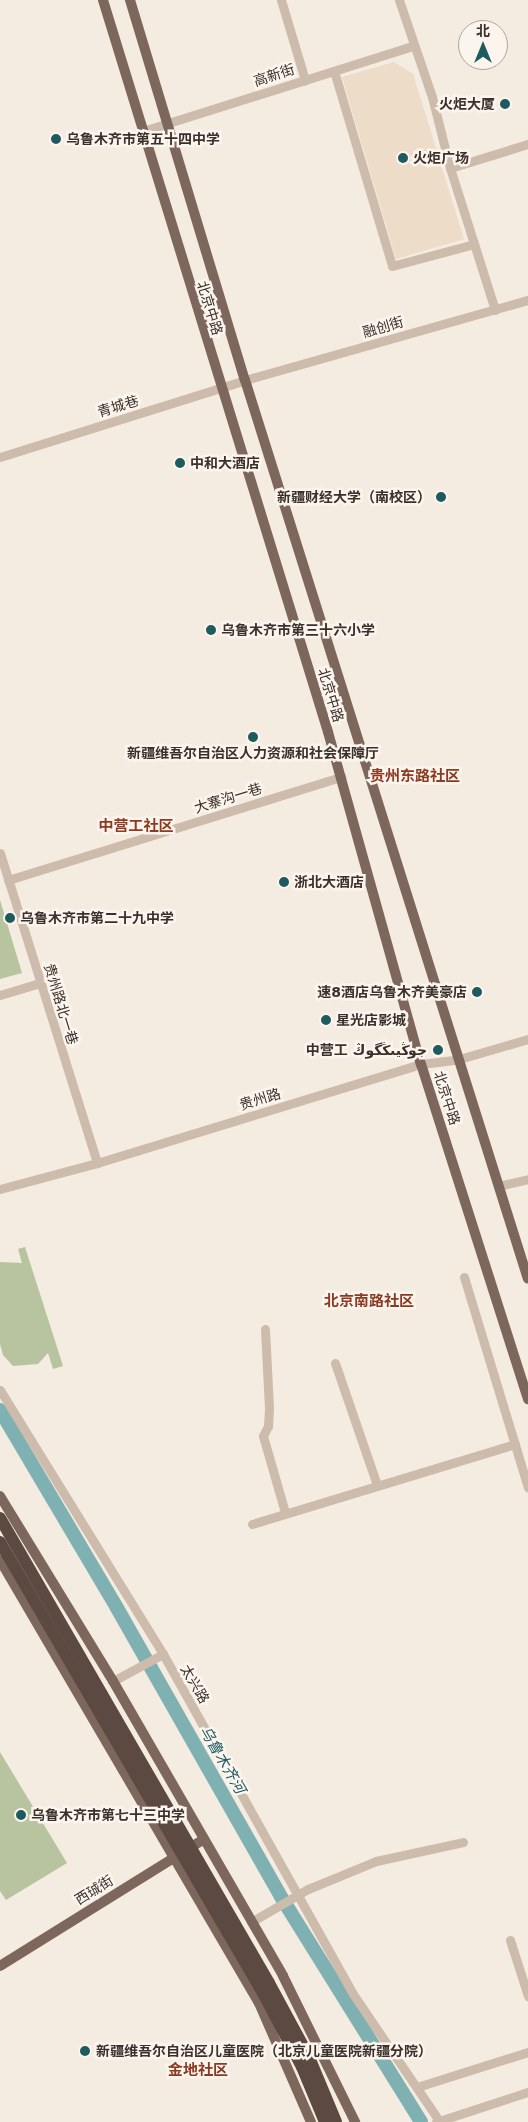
<!DOCTYPE html>
<meta charset="utf-8">
<style>
body{margin:0}
#map{position:relative;width:528px;height:2122px;overflow:hidden;background:#f4ebe1;font-family:"DejaVu Sans","Noto Naskh Arabic","Noto Sans SC",sans-serif}
div>[style]{position:absolute}
[style*='--x']{left:calc(var(--x)*1px);top:calc(var(--y)*1px);width:calc(var(--w)*1px);rotate:calc(var(--a)*1deg)}
.green>*{inset:0;background:#b8c4a0}
.plaza>*{inset:0;background:#ecdcc8}
.river>*{height:14px;margin:-7px;padding:0 7px;transform-origin:7px;border-radius:7px;background:#7fb0b2}
.minor>*{height:9px;margin:-4.5px;padding:0 4.5px;transform-origin:4.5px;border-radius:4.5px;background:#cdbbac}
.major>*{height:10px;margin:-5px;padding:0 5px;transform-origin:5px;border-radius:5px;background:#7d675c}
.highway-bridge>*{height:12px;margin:-6px;padding:0 6px;transform-origin:6px;border-radius:6px;background:#5c4a42}
.dots>*{width:14px;height:14px;translate:-50% -50%;box-sizing:border-box;border:2px solid #fbf5ee;border-radius:50%}
span{translate:-50% -50%;white-space:nowrap;text-align:center;line-height:1.15;-webkit-text-stroke:5px #fbf5ee;paint-order:stroke}
.street-label{font-size:14px;color:#3b302b}
.poi-label{font-size:14px;color:#3b302b;font-weight:700}
.right{translate:-100% -50%;text-align:right}
.left{translate:0 -50%;text-align:left}
.neighbourhood-label{font-size:15px;color:#8c3b22;font-weight:700}
.water-label{font-size:15px;color:#1f5a5e;font-style:italic}
.north{position:absolute;left:458px;top:20px;width:50px;height:50px;box-sizing:border-box;background:#fbf5ee;border:1px solid #aea6a0;border-radius:50%;rotate:0deg;font-size:14px;font-weight:700;line-height:20px;text-align:center;color:#3b302b}
.north::after{content:'';display:block;margin:auto;width:18px;height:22px;background:#1f5a5e;clip-path:polygon(50% 0,100% 100%,50% 72%,0 100%)}
</style>
<div id="map">
<div class="green">
<div style="clip-path:polygon(0 900px,22px 973px,0 979px)"></div>
<div style="clip-path:polygon(25px 1247px,63px 1366px,53px 1369px,48px 1353px,38px 1364px,13px 1366px,3px 1355px,0 1344px,0 1262px,22px 1263px,18px 1249px)"></div>
<div style="clip-path:polygon(0 1752px,67px 1863px,6px 1900px,0 1891px)"></div>
</div>
<div class="plaza">
<div style="clip-path:polygon(394px 62px,413px 74px,464px 239px,396px 259px,342px 77px)"></div>
</div>
<div class="river">
<div style="--x:0;--y:1410;--w:230;--a:59.4"></div>
<div style="--x:117;--y:1608;--w:336;--a:60.4"></div>
<div style="--x:283;--y:1900;--w:261;--a:58.1"></div>
</div>
<div class="minor">
<div style="--x:281;--y:0;--w:84;--a:73.3"></div>
<div style="--x:399;--y:0;--w:102;--a:71.2"></div>
<div style="--x:432;--y:97;--w:73;--a:75.8"></div>
<div style="--x:450;--y:168;--w:149;--a:72.4"></div>
<div style="--x:334;--y:71;--w:203;--a:73.4"></div>
<div style="--x:392;--y:266;--w:85;--a:-15"></div>
<div style="--x:143;--y:131;--w:283;--a:-17.5"></div>
<div style="--x:450;--y:168;--w:82;--a:-17.1"></div>
<div style="--x:0;--y:457;--w:257;--a:-17.4"></div>
<div style="--x:245;--y:380;--w:294;--a:-15.8"></div>
<div style="--x:0;--y:853;--w:325;--a:72.6"></div>
<div style="--x:8;--y:880;--w:349;--a:-17.2"></div>
<div style="--x:0;--y:995;--w:42;--a:-16.7"></div>
<div style="--x:498;--y:1186;--w:31;--a:-13"></div>
<div style="--x:0;--y:1189;--w:100;--a:-15"></div>
<div style="--x:97;--y:1163;--w:339;--a:-17"></div>
<div style="--x:421;--y:1064;--w:35;--a:-7"></div>
<div style="--x:456;--y:1060;--w:75;--a:-16.3"></div>
<div style="--x:464;--y:1277;--w:220;--a:73.1"></div>
<div style="--x:265;--y:1329;--w:79;--a:87.1"></div>
<div style="--x:269;--y:1408;--w:18;--a:93"></div>
<div style="--x:268;--y:1426;--w:11;--a:117"></div>
<div style="--x:263;--y:1436;--w:79;--a:73.9"></div>
<div style="--x:335;--y:1363;--w:129;--a:71"></div>
<div style="--x:0;--y:1390;--w:310;--a:58.3"></div>
<div style="--x:163;--y:1654;--w:389;--a:60.8"></div>
<div style="--x:353;--y:1994;--w:155;--a:55.8"></div>
<div style="--x:252;--y:1524;--w:275;--a:-16.9"></div>
<div style="--x:113;--y:1681;--w:57;--a:-28.4"></div>
<div style="--x:251;--y:1922;--w:66;--a:-30.1"></div>
<div style="--x:308;--y:1889;--w:74;--a:-22.4"></div>
<div style="--x:376;--y:1861;--w:89;--a:-12.3"></div>
<div style="--x:510;--y:1940;--w:59;--a:72.2"></div>
<div style="--x:417;--y:2087;--w:116;--a:-17.5"></div>
<div style="--x:436;--y:2122;--w:97;--a:-18.1"></div>
</div>
<div class="major">
<div style="--x:103;--y:0;--w:766;--a:72.91"></div>
<div style="--x:328;--y:732;--w:345;--a:74.4"></div>
<div style="--x:421;--y:1064;--w:352;--a:72.3"></div>
<div style="--x:130;--y:0;--w:397;--a:73.2"></div>
<div style="--x:245;--y:380;--w:942;--a:72.53"></div>
<div style="--x:0;--y:1496;--w:217;--a:58.6"></div>
<div style="--x:113;--y:1681;--w:340;--a:60"></div>
<div style="--x:283;--y:1976;--w:163;--a:63.7"></div>
<div style="--x:0;--y:1560;--w:513;--a:59.69"></div>
<div style="--x:259;--y:2003;--w:130;--a:66.4"></div>
<div style="--x:0;--y:1966;--w:240;--a:-31.9"></div>
</div>
<div class="highway-bridge">
<div style="--x:0;--y:1518;--w:537;--a:59.95"></div>
<div style="--x:269;--y:1983;--w:84;--a:61.6"></div>
<div style="--x:309;--y:2057;--w:70;--a:67.4"></div>
<div style="--x:0;--y:1542;--w:522;--a:59.75"></div>
<div style="--x:263;--y:1993;--w:84;--a:62.2"></div>
<div style="--x:302;--y:2067;--w:60;--a:67.3"></div>
</div>
<div class="dots">
<div style="left:505px;top:104px;background:#1f5a5e"></div>
<div style="left:56px;top:139px;background:#1f5a5e"></div>
<div style="left:403px;top:158px;background:#1f5a5e"></div>
<div style="left:180px;top:463px;background:#1f5a5e"></div>
<div style="left:441px;top:497px;background:#1f5a5e"></div>
<div style="left:211px;top:630px;background:#1f5a5e"></div>
<div style="left:253px;top:737px;background:#1f5a5e"></div>
<div style="left:284px;top:882px;background:#1f5a5e"></div>
<div style="left:10px;top:918px;background:#1f5a5e"></div>
<div style="left:477px;top:992px;background:#1f5a5e"></div>
<div style="left:326px;top:1020px;background:#1f5a5e"></div>
<div style="left:438px;top:1050px;background:#1f5a5e"></div>
<div style="left:21px;top:1815px;background:#1f5a5e"></div>
<div style="left:85px;top:2051px;background:#1f5a5e"></div>
</div>
<div class="street-label">
<span style="left:274px;top:75px;rotate:-18deg">高新街</span>
<span style="left:210px;top:308px;rotate:73deg">北京中路</span>
<span style="left:383px;top:327px;rotate:-16deg">融创街</span>
<span style="left:118px;top:406px;rotate:-17deg">青城巷</span>
<span style="left:331px;top:695px;rotate:73deg">北京中路</span>
<span style="left:228px;top:798px;rotate:-17deg">大寨沟一巷</span>
<span style="left:61px;top:1004px;rotate:73deg">贵州路北一巷</span>
<span style="left:447px;top:1098px;rotate:72deg">北京中路</span>
<span style="left:260px;top:1099px;rotate:-17deg">贵州路</span>
<span style="left:195px;top:1684px;rotate:60deg">太兴路</span>
<span style="left:94px;top:1890px;rotate:-32deg">西珹街</span>
</div>
<div class="poi-label">
<span class="right" style="left:495px;top:104px">火炬大厦</span>
<span class="left" style="left:66px;top:139px">乌鲁木齐市第五十四中学</span>
<span class="left" style="left:413px;top:158px">火炬广场</span>
<span class="left" style="left:190px;top:463px">中和大酒店</span>
<span class="right" style="left:431px;top:497px">新疆财经大学（南校区）</span>
<span class="left" style="left:221px;top:630px">乌鲁木齐市第三十六小学</span>
<span style="left:253px;top:753px">新疆维吾尔自治区人力资源和社会保障厅</span>
<span class="left" style="left:294px;top:882px">浙北大酒店</span>
<span class="left" style="left:20px;top:918px">乌鲁木齐市第二十九中学</span>
<span class="right" style="left:467px;top:992px">速8酒店乌鲁木齐美豪店</span>
<span class="left" style="left:336px;top:1020px">星光店影城</span>
<span class="right" style="left:427px;top:1050px">中营工 جوڭيىڭگوڭ</span>
<span class="left" style="left:31px;top:1815px">乌鲁木齐市第七十三中学</span>
<span class="left" style="left:96px;top:2051px">新疆维吾尔自治区儿童医院（北京儿童医院新疆分院）</span>
</div>
<div class="neighbourhood-label">
<span style="left:415px;top:777px">贵州东路社区</span>
<span style="left:136px;top:827px">中营工社区</span>
<span style="left:369px;top:1302px">北京南路社区</span>
<span style="left:198px;top:2071px">金地社区</span>
</div>
<div class="water-label">
<span style="left:222px;top:1760px;rotate:60deg">乌鲁木齐河</span>
</div>
<div class="north">北</div>
</div>
